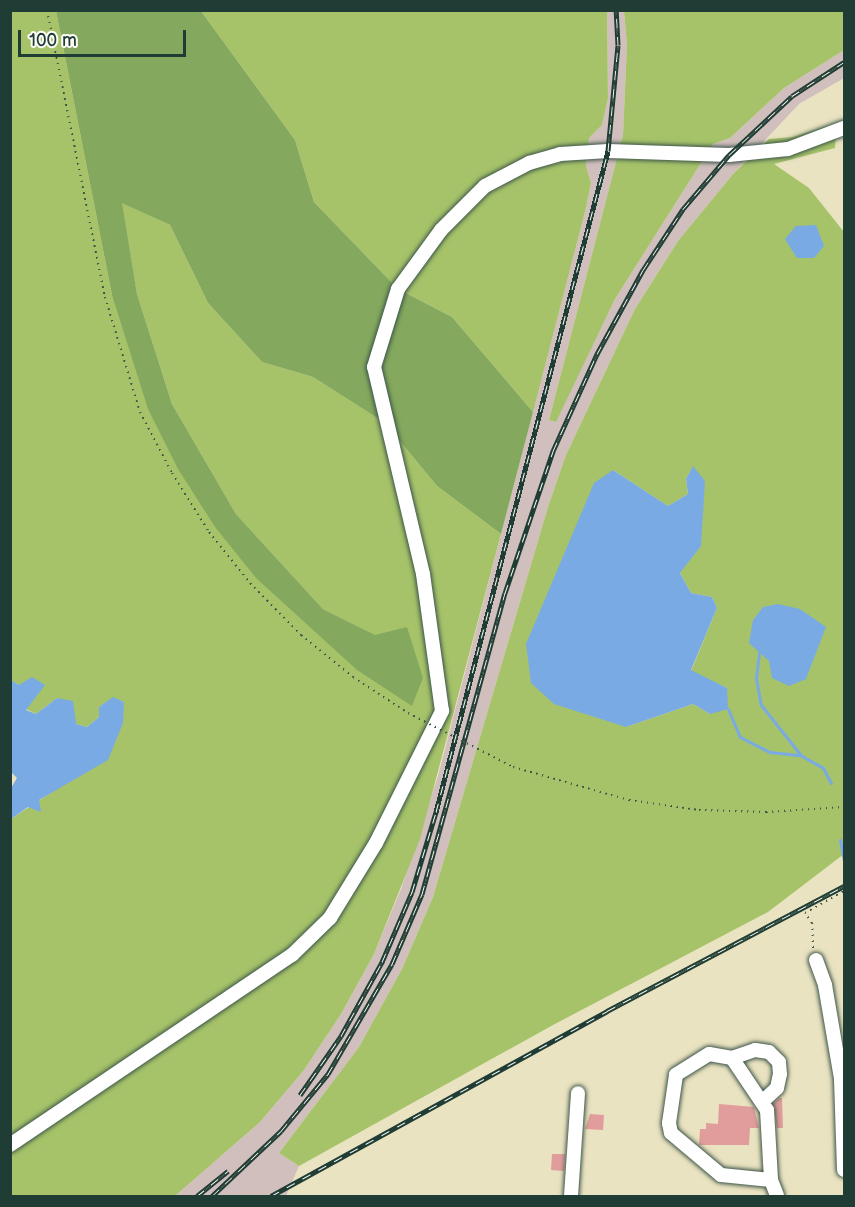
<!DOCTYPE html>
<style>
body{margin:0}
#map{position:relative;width:855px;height:1207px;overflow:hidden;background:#eae3c1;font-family:"Balsamiq Sans",sans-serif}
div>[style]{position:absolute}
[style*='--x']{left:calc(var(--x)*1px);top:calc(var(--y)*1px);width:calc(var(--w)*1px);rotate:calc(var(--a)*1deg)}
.industrial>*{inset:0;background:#d1bfbd}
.green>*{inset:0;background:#a6c36a}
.forest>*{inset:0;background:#84a95e}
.water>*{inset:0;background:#79aae4}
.stream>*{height:3px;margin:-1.5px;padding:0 1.5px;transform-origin:1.5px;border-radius:1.5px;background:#79aae4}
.building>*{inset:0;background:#e09d9b}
.path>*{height:2px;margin-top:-1px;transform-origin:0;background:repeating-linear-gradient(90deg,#3d5649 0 1.5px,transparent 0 6px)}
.roads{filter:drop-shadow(0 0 2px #3d5649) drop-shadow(0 0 2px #3d5649)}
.minor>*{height:14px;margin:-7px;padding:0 7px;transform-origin:7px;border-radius:7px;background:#fff}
.rail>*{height:5px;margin-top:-2.5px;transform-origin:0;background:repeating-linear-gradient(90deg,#fdfcf7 0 9px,#1f3d34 0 18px);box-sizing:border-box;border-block:2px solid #1f3d34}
.path-bridge>*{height:2px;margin-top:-1px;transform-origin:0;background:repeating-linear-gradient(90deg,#3d5649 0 1.5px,transparent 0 6px)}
span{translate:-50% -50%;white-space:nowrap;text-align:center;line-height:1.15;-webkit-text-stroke:4.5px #fdfcf7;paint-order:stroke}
.frame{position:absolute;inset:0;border:12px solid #1f3d34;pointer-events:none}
.scale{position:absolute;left:18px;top:30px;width:168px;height:27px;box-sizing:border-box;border:3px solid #1f3d34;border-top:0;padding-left:8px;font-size:18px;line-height:21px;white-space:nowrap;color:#1f3d34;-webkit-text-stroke:4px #fdfcf7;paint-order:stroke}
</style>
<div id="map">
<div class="industrial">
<div style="clip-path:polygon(607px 11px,624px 11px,627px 45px,623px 135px,549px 420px,555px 422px,615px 299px,713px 144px,730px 138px,784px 88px,844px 50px,844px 78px,799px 104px,734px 173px,678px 241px,635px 309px,566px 455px,548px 507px,433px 897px,402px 969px,359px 1047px,279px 1153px,299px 1166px,286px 1196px,175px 1196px,260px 1122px,304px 1070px,341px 1014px,374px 954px,401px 889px,438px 776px,585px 212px,591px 183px,586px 166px,589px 138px,602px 125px,608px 98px)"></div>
</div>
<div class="green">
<div style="clip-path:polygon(10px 11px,56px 11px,112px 295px,256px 578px,375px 635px,323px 609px,236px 514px,172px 404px,137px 294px,121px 202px,170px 225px,208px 303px,262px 362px,313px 377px,385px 423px,437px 486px,501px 534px,420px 839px,374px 954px,341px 1014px,304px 1070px,260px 1122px,175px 1196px,11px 1196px,11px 819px,80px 773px,124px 702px,113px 698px,99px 707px,99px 717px,87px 727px,76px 724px,57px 698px,36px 714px,26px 709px,19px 685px,11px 680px)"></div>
<div style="clip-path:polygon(201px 11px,607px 11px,608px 98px,602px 125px,589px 138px,586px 166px,591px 183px,585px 212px,533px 412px,452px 317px,398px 289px,314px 202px,295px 140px)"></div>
<div style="clip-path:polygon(624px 11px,844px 11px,844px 50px,784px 88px,730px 138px,713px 144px,615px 299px,556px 422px,549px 420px,623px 135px,627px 45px)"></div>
<div style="clip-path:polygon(evenodd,828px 126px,836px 134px,835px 148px,774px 164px,809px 188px,844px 232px,844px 854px,768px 912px,553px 1025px,299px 1166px,279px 1153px,359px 1047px,402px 969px,433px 897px,548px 507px,566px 455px,635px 309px,678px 241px,734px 173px,769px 139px,793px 137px,828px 126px,693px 467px,680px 573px,691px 593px,712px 597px,717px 608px,691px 671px,727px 688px,710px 714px,693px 704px,626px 727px,613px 470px,668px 506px,688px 494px,686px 479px,693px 467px)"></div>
</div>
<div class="forest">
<div style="clip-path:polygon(56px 11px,201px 11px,295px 140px,314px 202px,398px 289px,452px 317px,533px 412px,501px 534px,437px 486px,385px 423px,313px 377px,262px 362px,208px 303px,170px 225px,122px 203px,137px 294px,172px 404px,236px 514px,323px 609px,375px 635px,407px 627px,423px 678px,412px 706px,357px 670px,256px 578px,215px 527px,178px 469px,148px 409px,112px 295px)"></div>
</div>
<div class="water">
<div style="clip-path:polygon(816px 225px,824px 246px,814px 258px,797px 258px,785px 239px,796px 226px)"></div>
<div style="clip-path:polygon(693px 466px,705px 481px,701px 546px,680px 573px,691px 593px,712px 597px,717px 608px,691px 670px,727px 688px,728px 709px,710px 714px,693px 704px,626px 727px,554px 704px,531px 683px,526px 644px,594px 483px,613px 470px,668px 506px,688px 494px,686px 479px)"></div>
<div style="clip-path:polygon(778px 604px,800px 609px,826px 627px,806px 679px,789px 686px,772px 678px,769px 661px,749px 643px,753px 620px,763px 607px)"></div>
<div style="clip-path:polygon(32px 677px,45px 685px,26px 710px,36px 714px,57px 698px,73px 701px,76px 724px,87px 727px,99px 717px,99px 707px,113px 697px,124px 702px,123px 723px,108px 760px,39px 800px,41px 812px,28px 807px,11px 819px,11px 788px,17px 778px,11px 772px,11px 680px,19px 685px)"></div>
</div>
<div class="stream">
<div style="--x:759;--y:653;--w:25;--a:97"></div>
<div style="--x:756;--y:678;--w:27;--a:80"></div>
<div style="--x:761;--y:705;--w:63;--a:51.5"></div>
<div style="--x:728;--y:709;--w:30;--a:67"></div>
<div style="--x:740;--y:737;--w:34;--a:27"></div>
<div style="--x:770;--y:752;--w:30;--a:6"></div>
<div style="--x:800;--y:755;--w:26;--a:29"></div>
<div style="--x:823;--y:768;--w:17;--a:62"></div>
<div style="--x:840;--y:840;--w:20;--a:79"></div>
</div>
<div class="building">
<div style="clip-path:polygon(779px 1098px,782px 1098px,783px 1128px,777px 1128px,773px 1104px)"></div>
<div style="clip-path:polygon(719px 1104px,754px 1107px,759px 1128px,750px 1128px,749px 1145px,699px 1145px,700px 1129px,706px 1129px,706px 1123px,718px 1124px)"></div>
<div style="clip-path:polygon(590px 1114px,604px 1115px,603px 1130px,585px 1129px)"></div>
<div style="clip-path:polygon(552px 1154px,565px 1154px,564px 1171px,551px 1170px)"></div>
</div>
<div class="path">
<div style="--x:47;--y:10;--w:293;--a:78.6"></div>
<div style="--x:105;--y:297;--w:120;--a:73.1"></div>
<div style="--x:140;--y:412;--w:69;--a:62.3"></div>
<div style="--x:172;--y:473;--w:70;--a:57.9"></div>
<div style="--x:209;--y:532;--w:65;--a:51.2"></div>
<div style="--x:250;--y:583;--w:73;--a:45.6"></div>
<div style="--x:301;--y:635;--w:67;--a:38.9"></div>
<div style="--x:353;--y:677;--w:66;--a:33.2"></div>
<div style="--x:513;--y:767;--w:121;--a:15.9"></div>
<div style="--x:629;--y:800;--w:71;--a:8.1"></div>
<div style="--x:699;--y:810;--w:67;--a:1.7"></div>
<div style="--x:766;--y:812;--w:78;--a:-3.7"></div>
<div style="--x:813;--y:948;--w:25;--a:-92"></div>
<div style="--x:812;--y:923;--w:12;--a:-125"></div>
<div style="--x:805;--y:913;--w:45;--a:-29.4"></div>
</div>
<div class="roads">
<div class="minor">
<div style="--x:816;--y:960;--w:27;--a:70"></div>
<div style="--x:825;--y:985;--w:95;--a:80.3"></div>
<div style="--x:841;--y:1079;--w:91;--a:88.1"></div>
<div style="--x:732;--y:1058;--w:63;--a:56.1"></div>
<div style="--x:767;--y:1110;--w:70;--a:86.7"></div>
<div style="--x:771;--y:1180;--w:17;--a:69"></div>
<div style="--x:763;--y:1101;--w:19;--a:-43"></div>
<div style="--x:777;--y:1088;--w:14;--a:-78"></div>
<div style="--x:780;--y:1074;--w:12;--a:-95"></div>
<div style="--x:779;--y:1062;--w:14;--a:-135"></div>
<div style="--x:769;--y:1052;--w:14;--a:-172"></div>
<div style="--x:755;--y:1050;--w:24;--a:161"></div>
<div style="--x:732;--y:1058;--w:23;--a:-170"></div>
<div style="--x:709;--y:1054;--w:39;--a:148"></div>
<div style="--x:676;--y:1075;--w:49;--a:98.3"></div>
<div style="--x:669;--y:1123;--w:10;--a:79"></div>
<div style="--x:671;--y:1133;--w:65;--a:40"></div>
<div style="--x:721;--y:1175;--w:50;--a:5.7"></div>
<div style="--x:10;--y:1145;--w:340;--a:-34"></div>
<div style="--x:292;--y:955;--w:53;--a:-44.2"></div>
<div style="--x:330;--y:918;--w:88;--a:-58.5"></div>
<div style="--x:376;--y:843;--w:148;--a:-63.4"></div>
<div style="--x:442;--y:711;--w:138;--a:-97.9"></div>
<div style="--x:423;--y:574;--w:213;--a:-103.3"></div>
<div style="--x:374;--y:367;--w:82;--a:-72.9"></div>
<div style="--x:398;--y:289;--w:73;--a:-53.9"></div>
<div style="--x:441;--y:230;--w:62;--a:-45"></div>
<div style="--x:485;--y:186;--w:50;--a:-27.6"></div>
<div style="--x:529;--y:163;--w:32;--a:-16"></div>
<div style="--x:560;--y:154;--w:48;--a:-3.6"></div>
<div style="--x:608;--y:151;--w:121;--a:1.9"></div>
<div style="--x:729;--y:155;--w:59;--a:-5.8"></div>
<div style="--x:788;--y:149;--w:60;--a:-20.6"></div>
<div style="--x:571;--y:1196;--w:103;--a:-86.1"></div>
</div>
</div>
<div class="rail">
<div style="--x:300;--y:1095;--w:72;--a:-55.2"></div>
<div style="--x:341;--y:1036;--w:85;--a:-61"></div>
<div style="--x:382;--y:962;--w:76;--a:-66.8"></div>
<div style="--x:412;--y:892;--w:84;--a:-73.3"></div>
<div style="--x:436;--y:812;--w:683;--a:-75.41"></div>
<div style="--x:608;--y:151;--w:106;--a:-84.6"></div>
<div style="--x:618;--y:45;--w:35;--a:-93"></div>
<div style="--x:197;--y:1196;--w:40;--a:-39"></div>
<div style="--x:212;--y:1196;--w:95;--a:-43.3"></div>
<div style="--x:281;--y:1131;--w:74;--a:-50.5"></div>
<div style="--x:328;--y:1074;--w:127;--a:-59.8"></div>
<div style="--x:392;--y:964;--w:76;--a:-66.8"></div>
<div style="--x:422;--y:894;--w:312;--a:-74.6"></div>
<div style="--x:505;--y:593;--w:150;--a:-71.3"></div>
<div style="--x:553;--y:451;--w:107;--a:-65.6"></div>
<div style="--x:597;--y:354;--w:96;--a:-61.3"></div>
<div style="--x:643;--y:270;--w:73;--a:-56.7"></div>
<div style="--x:683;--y:209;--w:71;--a:-49.6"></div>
<div style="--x:729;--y:155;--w:86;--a:-43.1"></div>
<div style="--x:792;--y:96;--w:62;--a:-33.2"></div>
<div style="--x:271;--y:1196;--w:384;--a:-28.8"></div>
<div style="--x:607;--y:1011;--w:268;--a:-27.8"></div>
</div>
<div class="path-bridge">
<div style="--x:408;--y:713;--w:118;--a:27.2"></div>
</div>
<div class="frame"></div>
<div class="scale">100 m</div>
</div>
